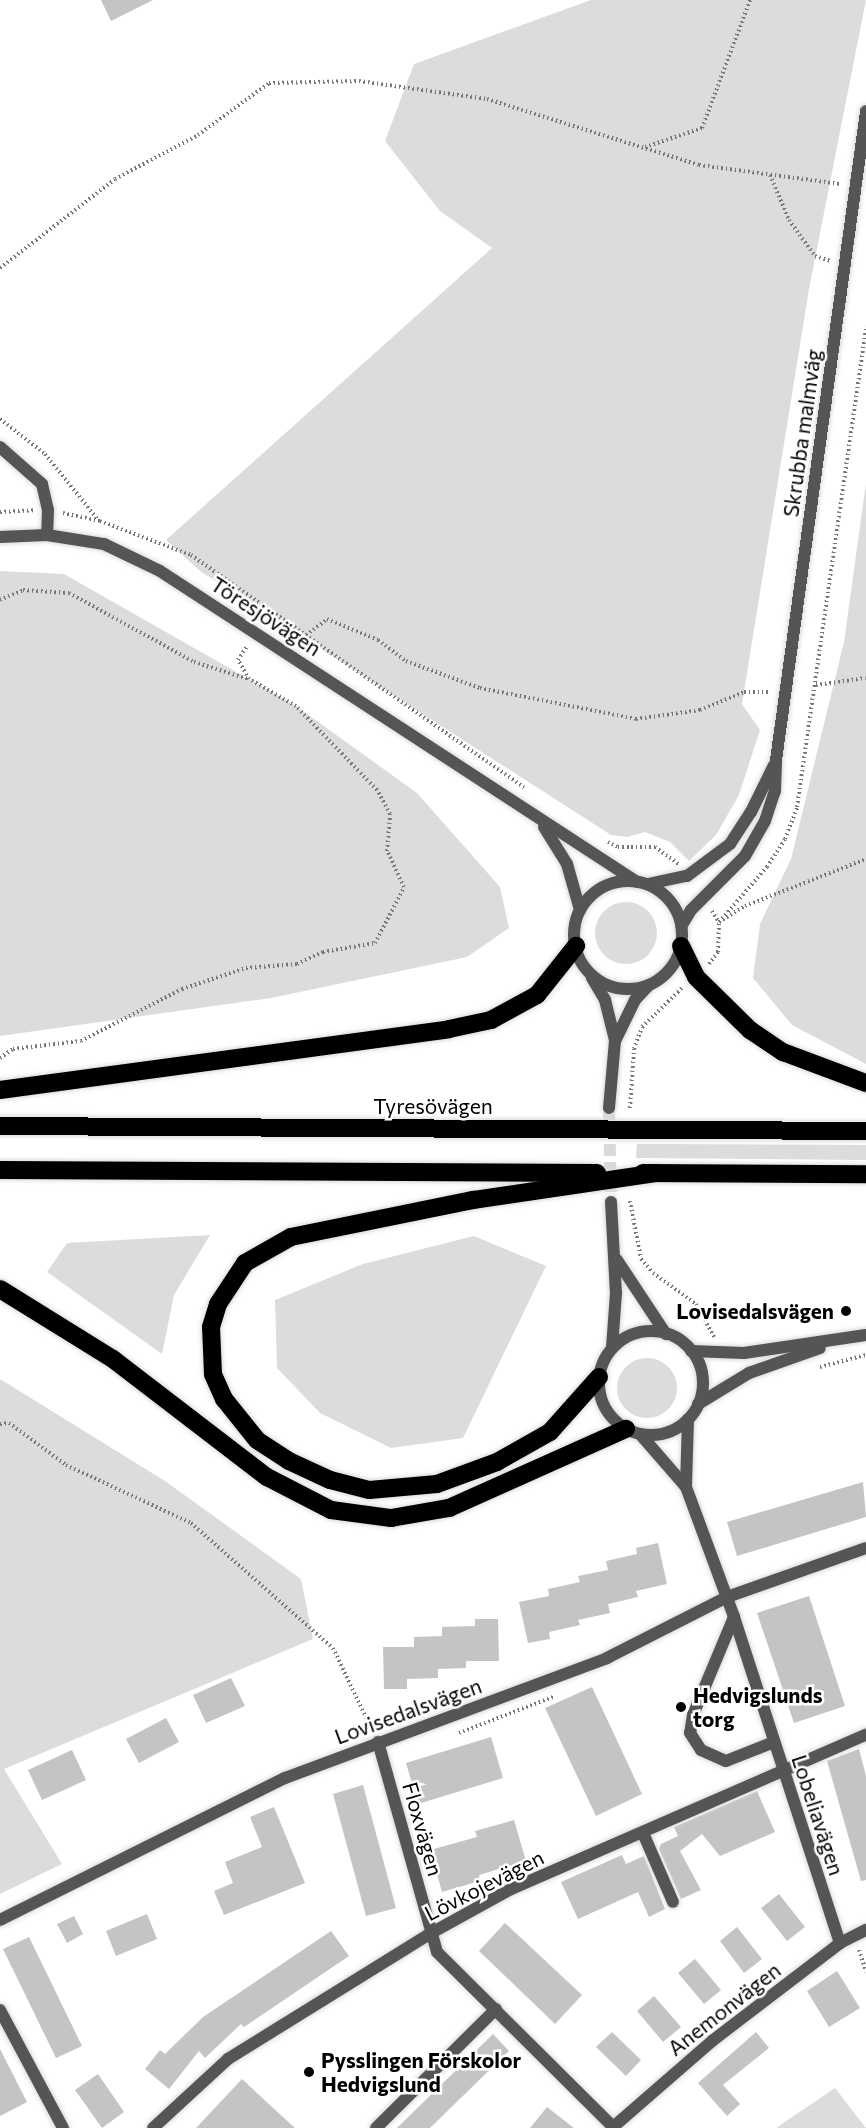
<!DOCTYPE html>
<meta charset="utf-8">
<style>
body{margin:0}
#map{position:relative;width:866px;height:2128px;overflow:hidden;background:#fff;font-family:Commissioner,sans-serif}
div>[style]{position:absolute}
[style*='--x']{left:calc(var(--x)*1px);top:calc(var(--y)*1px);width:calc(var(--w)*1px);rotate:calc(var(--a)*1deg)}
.green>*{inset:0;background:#dcdcdc}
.round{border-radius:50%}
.building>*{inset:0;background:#c4c4c4}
.tertiary-tunnel>*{height:12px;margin-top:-6px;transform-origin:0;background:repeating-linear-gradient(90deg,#d9d9d9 0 12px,transparent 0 18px)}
.path>*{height:4px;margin-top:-2px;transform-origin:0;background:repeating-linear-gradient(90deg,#777 0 1.5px,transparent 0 4.5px)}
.roads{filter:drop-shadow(0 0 2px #dbdbdb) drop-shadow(0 0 2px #dbdbdb)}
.service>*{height:12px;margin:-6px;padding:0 6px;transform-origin:6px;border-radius:6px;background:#555}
.minor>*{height:12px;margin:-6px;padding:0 6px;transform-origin:6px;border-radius:6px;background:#555}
.tertiary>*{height:12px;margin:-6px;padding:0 6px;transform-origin:6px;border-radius:6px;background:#555}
.tertiary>.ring{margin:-6px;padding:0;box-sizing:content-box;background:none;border:12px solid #555;border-radius:50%}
.motorway>*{height:18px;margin:-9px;padding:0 9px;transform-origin:9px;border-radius:9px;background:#000}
.dots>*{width:16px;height:16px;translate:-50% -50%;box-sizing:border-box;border:3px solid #fff;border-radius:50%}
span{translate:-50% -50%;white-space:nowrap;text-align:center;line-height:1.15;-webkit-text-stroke:5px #fff;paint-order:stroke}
.street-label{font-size:21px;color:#000}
.poi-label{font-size:21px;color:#000;font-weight:700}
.right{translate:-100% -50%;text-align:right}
.left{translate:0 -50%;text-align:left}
</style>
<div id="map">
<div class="green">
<div style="clip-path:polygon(591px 0,866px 0,809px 289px,742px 704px,760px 730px,739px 795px,716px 835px,689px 861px,670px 842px,645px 832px,627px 837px,611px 835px,200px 571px,166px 540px,492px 248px,440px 211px,385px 141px,414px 64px)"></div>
<div style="clip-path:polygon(866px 483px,866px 1064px,792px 1025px,753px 978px,760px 924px,791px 859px,844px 642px)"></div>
<div style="clip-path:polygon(0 571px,64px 574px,296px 706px,417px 793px,500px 887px,509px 928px,467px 957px,271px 998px,0 1036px)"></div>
<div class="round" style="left:595px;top:902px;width:62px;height:62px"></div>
<div style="clip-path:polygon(637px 1144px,866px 1145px,866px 1160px,636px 1158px)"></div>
<div style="clip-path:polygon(210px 1235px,174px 1295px,162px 1354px,47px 1272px,67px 1243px)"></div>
<div style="clip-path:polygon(474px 1236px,546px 1266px,463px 1438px,391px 1448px,320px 1413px,277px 1368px,275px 1300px,363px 1264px)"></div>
<div class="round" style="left:617px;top:1358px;width:60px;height:60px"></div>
<div style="clip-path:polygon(0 1379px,165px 1481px,301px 1579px,313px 1639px,4px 1769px,62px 1864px,0 1894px)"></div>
<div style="clip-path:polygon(835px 2088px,866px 2128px,776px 2128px)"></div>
</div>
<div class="building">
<div style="clip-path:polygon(101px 0,153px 0,111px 21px)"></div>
<div style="clip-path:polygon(863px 1482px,866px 1517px,737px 1556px,727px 1522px)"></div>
<div style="clip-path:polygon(658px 1543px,667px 1584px,636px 1591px,638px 1597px,608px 1604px,610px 1613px,578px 1620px,580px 1625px,549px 1632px,550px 1639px,528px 1643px,519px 1602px,549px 1596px,548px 1589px,580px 1582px,578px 1576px,608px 1570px,606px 1561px,637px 1554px,636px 1548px)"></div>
<div style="clip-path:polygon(809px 1596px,845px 1706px,794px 1723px,757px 1613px)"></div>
<div style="clip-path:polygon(475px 1619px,498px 1619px,499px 1661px,466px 1661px,466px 1668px,438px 1669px,438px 1678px,407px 1679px,407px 1689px,384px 1689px,383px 1647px,414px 1647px,414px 1637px,442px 1636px,442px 1627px,475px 1626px)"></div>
<div style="clip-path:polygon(231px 1678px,245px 1706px,206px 1723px,193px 1695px)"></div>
<div style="clip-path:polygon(592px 1687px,642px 1794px,596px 1816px,545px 1708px)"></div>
<div style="clip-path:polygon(166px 1718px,179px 1742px,139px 1763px,126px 1739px)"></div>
<div style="clip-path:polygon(491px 1737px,503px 1778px,418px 1804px,406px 1763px)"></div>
<div style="clip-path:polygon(859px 1749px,866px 1776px,866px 1880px,861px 1881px,827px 1761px)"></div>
<div style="clip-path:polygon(72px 1750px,86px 1780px,42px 1800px,28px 1770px)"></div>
<div style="clip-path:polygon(363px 1785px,396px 1908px,366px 1916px,333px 1794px)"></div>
<div style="clip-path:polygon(757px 1791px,775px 1832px,720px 1856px,702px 1834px,680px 1851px,701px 1890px,681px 1899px,659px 1849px,661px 1844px,678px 1836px,674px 1827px)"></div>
<div style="clip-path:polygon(274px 1807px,305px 1883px,224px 1915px,214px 1891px,233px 1883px,225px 1862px,262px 1847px,250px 1817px)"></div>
<div style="clip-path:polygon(514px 1820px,526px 1861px,479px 1875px,480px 1881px,442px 1892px,430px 1850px,477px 1837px,475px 1831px)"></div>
<div style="clip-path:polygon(622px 1855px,626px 1864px,644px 1856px,665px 1909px,649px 1917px,638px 1892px,578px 1919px,561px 1882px)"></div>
<div style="clip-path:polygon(779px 1894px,805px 1927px,787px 1941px,761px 1908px)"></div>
<div style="clip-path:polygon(147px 1914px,157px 1939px,116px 1956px,106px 1931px)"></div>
<div style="clip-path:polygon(74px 1916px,83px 1934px,67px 1943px,57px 1924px)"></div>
<div style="clip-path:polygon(505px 1923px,582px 1995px,555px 2024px,479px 1951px)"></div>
<div style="clip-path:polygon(737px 1927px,762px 1959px,744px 1973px,720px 1941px)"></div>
<div style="clip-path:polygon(331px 1931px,349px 1956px,244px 2027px,241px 2024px,205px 2058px,199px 2051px,169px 2089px,145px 2069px,160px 2050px,165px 2054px,203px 2017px)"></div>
<div style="clip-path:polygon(29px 1937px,82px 2046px,56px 2058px,3px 1949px)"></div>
<div style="clip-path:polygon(695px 1959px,721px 1990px,704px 2004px,678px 1973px)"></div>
<div style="clip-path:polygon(837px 1971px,860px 2008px,829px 2027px,807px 1991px)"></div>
<div style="clip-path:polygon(654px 1996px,681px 2027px,663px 2042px,637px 2011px)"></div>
<div style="clip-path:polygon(612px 2032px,641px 2060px,626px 2076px,596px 2047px)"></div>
<div style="clip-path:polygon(756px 2032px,769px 2048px,723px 2085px,740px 2104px,727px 2116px,698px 2083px)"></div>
<div style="clip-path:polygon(493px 2034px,509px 2051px,430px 2128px,397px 2128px)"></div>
<div style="clip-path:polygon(0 2049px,27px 2102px,0 2116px)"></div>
<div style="clip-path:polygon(98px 2074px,124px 2112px,102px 2128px,75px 2090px)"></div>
<div style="clip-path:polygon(242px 2079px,272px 2107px,295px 2128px,196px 2128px)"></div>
<div style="clip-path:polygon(547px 2107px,574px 2128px,530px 2128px)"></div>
</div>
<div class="tertiary-tunnel">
<div style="--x:609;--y:1108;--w:94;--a:88.8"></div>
</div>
<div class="path">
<div style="--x:645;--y:147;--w:60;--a:-18.4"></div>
<div style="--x:702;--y:128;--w:137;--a:-69.4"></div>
<div style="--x:770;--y:175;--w:49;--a:67.1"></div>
<div style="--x:789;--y:220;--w:44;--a:54.2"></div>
<div style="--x:815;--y:256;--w:16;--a:18"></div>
<div style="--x:0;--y:268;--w:145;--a:-37.7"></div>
<div style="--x:115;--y:179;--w:94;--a:-27.9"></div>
<div style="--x:198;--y:135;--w:88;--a:-36.2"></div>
<div style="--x:269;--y:83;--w:90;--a:-1.3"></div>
<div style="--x:359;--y:81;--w:129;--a:8"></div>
<div style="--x:487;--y:99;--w:222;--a:17.3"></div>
<div style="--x:699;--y:165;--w:143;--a:7.6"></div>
<div style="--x:0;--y:419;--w:57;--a:37.9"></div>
<div style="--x:45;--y:454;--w:86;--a:51.1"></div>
<div style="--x:0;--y:512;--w:34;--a:-3"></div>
<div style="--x:63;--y:513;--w:38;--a:12"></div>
<div style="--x:100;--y:521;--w:97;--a:20.5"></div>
<div style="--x:191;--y:555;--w:406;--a:34.9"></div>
<div style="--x:0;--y:600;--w:25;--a:-23"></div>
<div style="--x:23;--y:590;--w:46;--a:3.7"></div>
<div style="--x:69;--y:593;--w:143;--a:28.9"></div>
<div style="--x:194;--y:662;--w:57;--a:17.5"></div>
<div style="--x:306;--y:635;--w:26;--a:-37"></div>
<div style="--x:327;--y:619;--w:55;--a:22.4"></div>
<div style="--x:378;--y:640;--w:35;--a:37"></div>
<div style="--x:406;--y:661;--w:79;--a:20"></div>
<div style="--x:480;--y:688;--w:159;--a:11.2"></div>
<div style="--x:636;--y:719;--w:65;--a:-8"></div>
<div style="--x:700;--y:710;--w:48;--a:-22.2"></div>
<div style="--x:744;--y:692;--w:26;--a:0"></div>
<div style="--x:816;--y:685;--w:50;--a:-8"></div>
<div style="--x:608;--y:842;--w:11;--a:27"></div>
<div style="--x:618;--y:847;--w:37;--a:0"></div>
<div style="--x:655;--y:847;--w:29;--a:36"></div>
<div style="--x:712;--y:911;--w:13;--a:58"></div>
<div style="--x:719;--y:922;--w:31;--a:-32"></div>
<div style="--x:745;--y:906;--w:130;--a:-21.2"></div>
<div style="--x:709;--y:964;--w:15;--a:-53"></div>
<div style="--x:718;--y:952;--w:30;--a:-88"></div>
<div style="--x:719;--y:922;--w:73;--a:-48.9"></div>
<div style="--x:767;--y:867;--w:33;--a:-57"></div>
<div style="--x:785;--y:839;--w:34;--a:-69"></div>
<div style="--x:797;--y:807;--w:486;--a:-81.8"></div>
<div style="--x:0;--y:1058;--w:16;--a:-35"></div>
<div style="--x:13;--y:1049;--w:68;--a:-6.7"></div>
<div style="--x:81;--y:1041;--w:114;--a:-27.2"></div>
<div style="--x:182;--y:989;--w:67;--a:-18.2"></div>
<div style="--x:246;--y:968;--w:51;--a:-4.5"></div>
<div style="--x:297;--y:964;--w:29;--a:-25"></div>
<div style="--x:323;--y:952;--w:53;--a:-9.8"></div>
<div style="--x:375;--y:943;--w:63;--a:-62.6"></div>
<div style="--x:404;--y:887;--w:40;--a:-115"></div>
<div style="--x:387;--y:851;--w:37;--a:-85"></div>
<div style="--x:390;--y:814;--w:27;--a:-118"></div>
<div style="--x:377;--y:790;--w:117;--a:-134"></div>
<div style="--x:296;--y:706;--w:54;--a:-150.1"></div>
<div style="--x:249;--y:679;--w:22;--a:-120"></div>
<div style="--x:238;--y:660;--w:17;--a:-57"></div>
<div style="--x:630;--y:1108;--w:59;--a:-86.1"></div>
<div style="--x:634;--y:1049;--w:23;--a:-70"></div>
<div style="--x:642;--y:1027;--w:57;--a:-44.3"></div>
<div style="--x:630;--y:1201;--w:59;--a:79.3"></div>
<div style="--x:641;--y:1259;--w:18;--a:49"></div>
<div style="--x:653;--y:1273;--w:53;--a:35.8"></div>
<div style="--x:696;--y:1304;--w:39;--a:61"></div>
<div style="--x:820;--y:1367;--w:48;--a:-14.6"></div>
<div style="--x:0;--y:1424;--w:9;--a:-6"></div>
<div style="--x:9;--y:1423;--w:71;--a:36.4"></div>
<div style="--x:66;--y:1465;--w:138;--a:24.9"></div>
<div style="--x:191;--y:1523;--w:189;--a:41.4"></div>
<div style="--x:333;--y:1648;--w:89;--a:64.6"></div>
<div style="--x:459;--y:1733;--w:101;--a:-21"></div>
<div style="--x:859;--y:1950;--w:23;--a:72"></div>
</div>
<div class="roads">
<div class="service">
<div style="--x:734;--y:1617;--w:106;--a:112.7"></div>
<div style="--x:693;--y:1715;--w:18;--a:99"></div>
<div style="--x:690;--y:1733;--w:20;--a:57"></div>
<div style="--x:701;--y:1750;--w:27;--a:24"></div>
<div style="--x:726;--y:1761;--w:52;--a:-21.6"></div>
<div style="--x:643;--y:1833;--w:75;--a:66.5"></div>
</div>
<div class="minor">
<div style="--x:0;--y:447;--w:56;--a:41.4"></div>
<div style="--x:42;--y:484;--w:27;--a:77"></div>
<div style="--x:48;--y:510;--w:25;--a:92"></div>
<div style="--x:47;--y:535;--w:58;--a:9"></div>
<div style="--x:104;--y:544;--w:62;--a:25.7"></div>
<div style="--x:160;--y:571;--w:569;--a:33.1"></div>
<div style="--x:0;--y:537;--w:47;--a:-2.4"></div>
<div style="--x:544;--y:827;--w:44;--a:58.1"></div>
<div style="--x:567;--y:864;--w:48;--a:74.2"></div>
<div style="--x:688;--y:1419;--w:68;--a:91.7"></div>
<div style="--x:686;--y:1487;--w:139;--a:69.7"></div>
<div style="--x:734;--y:1617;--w:343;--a:72"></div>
<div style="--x:640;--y:1434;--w:70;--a:49"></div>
<div style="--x:378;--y:1742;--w:218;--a:74.3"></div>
<div style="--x:437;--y:1952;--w:248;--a:44.8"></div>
<div style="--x:0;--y:1920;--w:318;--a:-26.5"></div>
<div style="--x:285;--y:1778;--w:344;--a:-20.4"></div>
<div style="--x:607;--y:1658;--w:135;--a:-26.9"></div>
<div style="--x:727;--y:1597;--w:147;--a:-19.4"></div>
<div style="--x:0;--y:2010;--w:134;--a:61.9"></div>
<div style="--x:153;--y:2128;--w:102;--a:-42.6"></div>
<div style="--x:228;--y:2059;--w:239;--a:-31.8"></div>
<div style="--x:431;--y:1933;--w:91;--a:-28.8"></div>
<div style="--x:511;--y:1889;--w:387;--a:-23.5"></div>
<div style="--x:376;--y:2128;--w:169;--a:-44.8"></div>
<div style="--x:612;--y:2128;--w:133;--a:-41"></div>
<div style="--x:712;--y:2041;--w:161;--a:-37.4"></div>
<div style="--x:840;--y:1943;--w:29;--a:-27"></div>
</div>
<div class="tertiary">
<div class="ring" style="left:574px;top:881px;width:96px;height:96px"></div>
<div style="--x:648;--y:884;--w:40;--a:-12"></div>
<div style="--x:687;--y:876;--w:54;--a:-36.7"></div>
<div style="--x:730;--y:844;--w:38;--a:-57"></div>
<div style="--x:751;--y:812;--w:52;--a:-63.9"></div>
<div style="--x:682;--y:925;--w:17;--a:-59"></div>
<div style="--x:691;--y:910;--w:76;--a:-45"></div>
<div style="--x:745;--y:856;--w:40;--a:-60.3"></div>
<div style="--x:765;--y:821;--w:32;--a:-72"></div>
<div style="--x:775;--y:791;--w:31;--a:-88"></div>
<div style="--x:776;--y:760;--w:655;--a:-82.1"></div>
<div style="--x:592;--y:978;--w:26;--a:59"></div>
<div style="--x:605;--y:1000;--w:41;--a:76"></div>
<div style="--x:609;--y:1108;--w:67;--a:-84.9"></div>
<div style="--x:615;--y:1041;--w:46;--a:-64"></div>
<div style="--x:635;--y:1000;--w:21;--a:-47"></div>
<div style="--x:611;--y:1202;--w:91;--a:86.9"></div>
<div style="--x:616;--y:1293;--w:54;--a:94.2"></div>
<div style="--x:617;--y:1260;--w:89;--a:56.5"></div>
<div class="ring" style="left:599px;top:1331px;width:92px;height:92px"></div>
<div style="--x:691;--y:1351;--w:53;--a:2.2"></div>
<div style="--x:744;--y:1353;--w:123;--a:-8.4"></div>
<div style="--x:698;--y:1404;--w:60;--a:-31.3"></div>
<div style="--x:749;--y:1373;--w:75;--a:-19.4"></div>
</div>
<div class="motorway">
<div style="--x:681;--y:946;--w:34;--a:64"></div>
<div style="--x:696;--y:977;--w:76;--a:44.5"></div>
<div style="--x:750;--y:1030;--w:40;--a:34"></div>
<div style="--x:783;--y:1052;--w:89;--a:20.5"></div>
<div style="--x:0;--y:1090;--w:453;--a:-7.7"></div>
<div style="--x:449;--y:1029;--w:43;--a:-12.1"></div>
<div style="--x:491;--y:1020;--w:52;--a:-28.5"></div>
<div style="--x:537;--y:995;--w:63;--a:-51.5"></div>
<div style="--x:0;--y:1126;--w:866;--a:0.33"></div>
<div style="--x:0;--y:1170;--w:597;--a:0.29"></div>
<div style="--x:643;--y:1173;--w:223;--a:0.3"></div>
<div style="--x:0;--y:1289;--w:133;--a:31.8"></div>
<div style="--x:113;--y:1359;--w:194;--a:37.5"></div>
<div style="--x:267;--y:1477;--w:72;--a:27.3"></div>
<div style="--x:331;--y:1510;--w:61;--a:7.6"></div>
<div style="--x:391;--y:1518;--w:59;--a:-9.8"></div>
<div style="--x:449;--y:1508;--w:194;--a:-24.1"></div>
<div style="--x:599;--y:1377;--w:74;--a:131.7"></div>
<div style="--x:550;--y:1432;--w:61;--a:150.5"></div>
<div style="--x:497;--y:1462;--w:64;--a:159.9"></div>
<div style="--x:437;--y:1484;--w:68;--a:175"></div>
<div style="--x:369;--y:1490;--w:40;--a:-165.6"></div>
<div style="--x:330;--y:1480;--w:45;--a:-155.1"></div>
<div style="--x:289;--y:1461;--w:38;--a:-147"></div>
<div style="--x:257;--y:1440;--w:53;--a:-128.8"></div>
<div style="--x:224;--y:1399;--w:27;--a:-114"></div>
<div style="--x:213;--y:1374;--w:47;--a:-92.4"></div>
<div style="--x:211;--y:1327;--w:24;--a:-73"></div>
<div style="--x:218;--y:1304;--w:49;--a:-56.6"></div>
<div style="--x:245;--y:1263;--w:53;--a:-29.5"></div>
<div style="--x:291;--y:1237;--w:186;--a:-11.5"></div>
<div style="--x:473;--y:1200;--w:184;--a:-8.4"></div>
</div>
</div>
<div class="dots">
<div style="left:846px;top:1311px;background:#000"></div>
<div style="left:681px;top:1707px;background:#000"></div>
<div style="left:309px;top:2072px;background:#000"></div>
</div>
<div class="street-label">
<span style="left:802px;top:433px;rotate:-82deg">Skrubba malmväg</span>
<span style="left:266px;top:616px;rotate:33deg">Töresjövägen</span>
<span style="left:433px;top:1106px">Tyresövägen</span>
<span style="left:408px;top:1711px;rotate:-20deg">Lovisedalsvägen</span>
<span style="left:818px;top:1815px;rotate:72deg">Lobeliavägen</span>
<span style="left:423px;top:1829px;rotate:74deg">Floxvägen</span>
<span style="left:484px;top:1885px;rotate:-27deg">Lövkojevägen</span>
<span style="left:724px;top:2009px;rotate:-38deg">Anemonvägen</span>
</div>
<div class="poi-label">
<span class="right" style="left:834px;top:1311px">Lovisedalsvägen</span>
<span class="left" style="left:693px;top:1707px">Hedvigslunds<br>torg</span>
<span class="left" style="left:321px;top:2072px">Pysslingen Förskolor<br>Hedvigslund</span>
</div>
</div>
